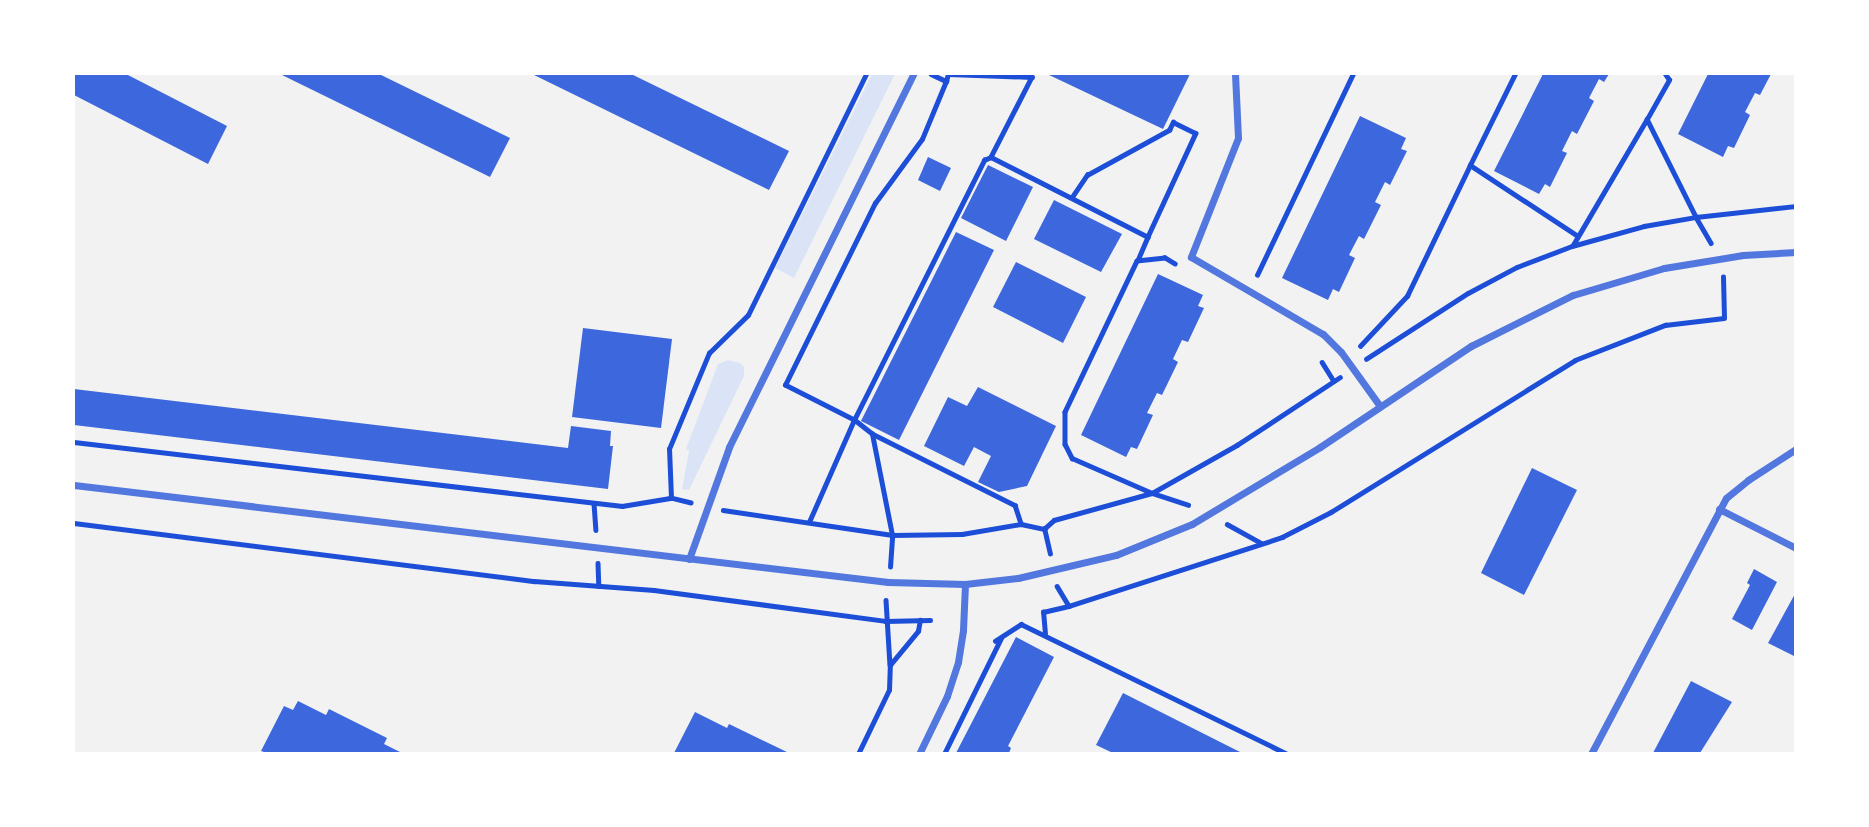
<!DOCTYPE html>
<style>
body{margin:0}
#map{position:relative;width:1869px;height:827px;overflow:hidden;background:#f2f2f2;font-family:"Sofia Sans Condensed",sans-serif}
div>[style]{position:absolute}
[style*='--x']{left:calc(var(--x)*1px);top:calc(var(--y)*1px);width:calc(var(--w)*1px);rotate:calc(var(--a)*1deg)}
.green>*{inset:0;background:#dbe4f7}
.building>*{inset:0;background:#3d67dc}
.path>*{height:4.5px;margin:-2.25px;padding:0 2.25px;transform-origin:2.25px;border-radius:2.25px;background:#1d4ed8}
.minor>*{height:7px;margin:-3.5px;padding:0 3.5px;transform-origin:3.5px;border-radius:3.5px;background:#5277de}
span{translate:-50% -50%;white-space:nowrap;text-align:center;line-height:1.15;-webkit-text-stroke:5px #fff;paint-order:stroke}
.frame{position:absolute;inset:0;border:75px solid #fff;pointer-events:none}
</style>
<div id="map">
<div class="green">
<div style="clip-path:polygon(872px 74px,895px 74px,794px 278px,775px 268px)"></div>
<div style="clip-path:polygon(728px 360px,740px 363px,744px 367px,744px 376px,689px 490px,682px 489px,689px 451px,686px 449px,718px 364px)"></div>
</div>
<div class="building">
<div style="clip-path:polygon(74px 74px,126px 74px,227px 126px,208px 164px,74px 95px)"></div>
<div style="clip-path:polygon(280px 74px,379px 74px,510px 138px,490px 177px)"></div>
<div style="clip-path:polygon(532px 74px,631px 74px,789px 151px,769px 190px)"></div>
<div style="clip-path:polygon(1047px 74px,1190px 74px,1163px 129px)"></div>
<div style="clip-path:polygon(1543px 74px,1609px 74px,1604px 82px,1599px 79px,1589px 98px,1594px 101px,1577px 134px,1572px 131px,1562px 151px,1567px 153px,1550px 187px,1545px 184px,1539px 194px,1494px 171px)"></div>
<div style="clip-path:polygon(1708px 74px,1771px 74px,1760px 95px,1755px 93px,1745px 112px,1750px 115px,1734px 148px,1728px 146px,1723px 157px,1678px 134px)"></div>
<div style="clip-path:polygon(1360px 116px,1406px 138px,1401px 149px,1407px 151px,1390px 185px,1385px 182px,1375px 202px,1381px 205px,1364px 239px,1359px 236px,1349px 255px,1355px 258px,1339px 292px,1333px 289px,1328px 300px,1282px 278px)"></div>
<div style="clip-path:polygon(928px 157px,951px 168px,940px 191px,918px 180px)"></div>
<div style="clip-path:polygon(988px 165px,1033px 187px,1006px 241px,961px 218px)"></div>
<div style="clip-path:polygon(1054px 200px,1122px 234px,1101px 272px,1034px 239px)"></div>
<div style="clip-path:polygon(956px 232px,994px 250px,899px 440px,861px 421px)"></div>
<div style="clip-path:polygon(1016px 262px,1086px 297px,1063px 343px,993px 307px)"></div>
<div style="clip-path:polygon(1158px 274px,1203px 295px,1198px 306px,1204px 308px,1188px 342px,1182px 340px,1173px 359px,1178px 362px,1162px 395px,1157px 393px,1147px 413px,1153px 415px,1137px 449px,1131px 447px,1126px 457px,1081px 435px)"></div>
<div style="clip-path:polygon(583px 328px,672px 339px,661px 428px,572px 417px)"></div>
<div style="clip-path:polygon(978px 387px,1056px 426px,1027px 486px,999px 492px,978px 482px,991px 456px,974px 447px,964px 466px,924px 446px,948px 397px,967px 406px)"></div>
<div style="clip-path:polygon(74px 389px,568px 448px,571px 426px,611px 431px,610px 446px,613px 446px,608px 489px,74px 425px)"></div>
<div style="clip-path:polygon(1532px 468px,1577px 490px,1524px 595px,1481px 573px)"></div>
<div style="clip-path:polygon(1754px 569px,1777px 582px,1752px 630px,1732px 619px,1750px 585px,1747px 583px)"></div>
<div style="clip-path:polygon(1796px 592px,1796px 657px,1768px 643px)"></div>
<div style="clip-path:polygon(1016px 637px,1054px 657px,1008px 746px,1011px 748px,1009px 753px,956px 753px)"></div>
<div style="clip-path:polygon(1691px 681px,1732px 702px,1700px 753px,1653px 753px)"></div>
<div style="clip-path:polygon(1123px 693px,1242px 753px,1113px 753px,1096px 745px)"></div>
<div style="clip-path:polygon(298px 701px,326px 715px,329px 709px,387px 738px,384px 744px,402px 753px,267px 753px,261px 751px,284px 706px,293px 710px)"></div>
<div style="clip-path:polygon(695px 712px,727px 728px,729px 724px,789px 753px,674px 753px)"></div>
</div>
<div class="path">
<div style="--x:931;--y:74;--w:17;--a:25"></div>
<div style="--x:946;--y:81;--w:7;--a:-74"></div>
<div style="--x:948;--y:74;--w:84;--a:2"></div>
<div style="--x:1032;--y:77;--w:90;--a:117.1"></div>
<div style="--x:991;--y:157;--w:176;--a:27"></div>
<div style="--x:1148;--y:237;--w:25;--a:113"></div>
<div style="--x:1647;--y:119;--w:45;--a:-60.6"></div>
<div style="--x:1669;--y:80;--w:7;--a:-124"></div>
<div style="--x:1470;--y:165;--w:102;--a:-63.7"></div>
<div style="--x:1072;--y:197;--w:27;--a:-56"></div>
<div style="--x:1087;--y:175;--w:94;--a:-28.8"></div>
<div style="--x:1169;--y:130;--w:9;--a:-63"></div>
<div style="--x:1173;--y:122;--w:25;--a:26"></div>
<div style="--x:1196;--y:133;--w:115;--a:114.8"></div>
<div style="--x:1573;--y:245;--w:146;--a:-59.6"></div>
<div style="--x:1647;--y:119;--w:110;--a:63.4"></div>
<div style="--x:1696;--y:217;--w:101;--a:-6.3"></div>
<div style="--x:1175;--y:264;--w:12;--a:-149"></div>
<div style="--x:1165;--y:258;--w:28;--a:174"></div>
<div style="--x:1137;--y:261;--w:167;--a:115.5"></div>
<div style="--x:1065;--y:412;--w:32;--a:90"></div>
<div style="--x:1065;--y:444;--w:16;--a:63"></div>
<div style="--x:1072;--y:458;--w:87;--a:23.6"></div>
<div style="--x:1152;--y:493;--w:38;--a:18"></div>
<div style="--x:1257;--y:275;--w:223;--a:-64.5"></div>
<div style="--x:1360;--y:346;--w:69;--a:-46.8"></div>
<div style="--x:1407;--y:296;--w:145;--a:-64.3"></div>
<div style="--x:1470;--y:165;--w:129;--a:33.3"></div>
<div style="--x:1366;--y:359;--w:121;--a:-32.9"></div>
<div style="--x:1468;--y:293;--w:55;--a:-28"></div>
<div style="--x:1517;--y:267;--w:59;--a:-20.9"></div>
<div style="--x:1572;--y:246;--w:75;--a:-15.5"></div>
<div style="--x:1644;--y:226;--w:53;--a:-9.8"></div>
<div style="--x:1696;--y:217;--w:30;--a:60"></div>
<div style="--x:1322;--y:362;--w:22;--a:58"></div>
<div style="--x:873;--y:434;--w:159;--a:26.6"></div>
<div style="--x:1015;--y:505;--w:20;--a:72"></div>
<div style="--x:74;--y:442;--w:552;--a:6.66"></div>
<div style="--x:622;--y:506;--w:50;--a:-9.3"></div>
<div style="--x:594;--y:503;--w:27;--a:86"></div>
<div style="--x:691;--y:503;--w:21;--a:-166"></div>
<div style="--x:671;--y:498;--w:49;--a:-92.3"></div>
<div style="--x:669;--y:449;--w:104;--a:-67.4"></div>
<div style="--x:709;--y:353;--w:54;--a:-44.3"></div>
<div style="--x:748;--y:315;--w:268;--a:-63.9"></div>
<div style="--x:723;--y:510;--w:171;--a:8.4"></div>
<div style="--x:892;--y:535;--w:103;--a:-101.2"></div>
<div style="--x:872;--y:434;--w:23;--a:-142"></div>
<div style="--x:854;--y:420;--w:291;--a:-63.4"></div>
<div style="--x:984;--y:160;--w:8;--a:-23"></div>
<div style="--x:809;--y:522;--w:111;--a:-66.2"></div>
<div style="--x:854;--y:420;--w:77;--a:-153.1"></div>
<div style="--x:785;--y:385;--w:203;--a:-63.7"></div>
<div style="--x:875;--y:203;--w:79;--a:-53.7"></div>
<div style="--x:922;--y:139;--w:63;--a:-67.5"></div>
<div style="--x:74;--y:523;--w:464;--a:7.2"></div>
<div style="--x:534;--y:581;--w:120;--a:4.3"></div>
<div style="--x:654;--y:590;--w:233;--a:7.6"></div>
<div style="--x:885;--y:621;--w:45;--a:-1.3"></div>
<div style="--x:1227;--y:524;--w:39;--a:29"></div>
<div style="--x:1050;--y:554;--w:26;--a:-103"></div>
<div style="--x:1044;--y:529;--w:13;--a:-42"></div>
<div style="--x:1054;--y:520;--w:102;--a:-15.4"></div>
<div style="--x:1152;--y:493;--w:98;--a:-29.5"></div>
<div style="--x:1237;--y:445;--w:123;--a:-33.4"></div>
<div style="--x:598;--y:563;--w:23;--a:88"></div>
<div style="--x:890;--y:567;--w:32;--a:-86"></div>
<div style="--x:892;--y:535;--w:70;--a:-0.8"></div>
<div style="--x:962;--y:534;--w:60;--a:-9.6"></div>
<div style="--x:1021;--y:524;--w:24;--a:12"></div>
<div style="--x:1057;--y:586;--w:23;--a:59"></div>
<div style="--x:1069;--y:606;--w:224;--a:-17.9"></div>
<div style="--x:1282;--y:537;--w:55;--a:-27"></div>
<div style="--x:1331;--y:512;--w:287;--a:-31.9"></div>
<div style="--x:1575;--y:360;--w:97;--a:-21.3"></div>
<div style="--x:1665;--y:325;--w:59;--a:-6.8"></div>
<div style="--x:1724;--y:318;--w:41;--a:-91.4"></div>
<div style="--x:886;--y:600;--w:65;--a:86.5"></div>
<div style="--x:890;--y:665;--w:44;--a:-50.5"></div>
<div style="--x:918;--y:631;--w:11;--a:-80"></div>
<div style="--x:1045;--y:634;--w:22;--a:-95"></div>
<div style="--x:1043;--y:612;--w:27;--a:-13"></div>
<div style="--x:995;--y:641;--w:31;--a:-33"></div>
<div style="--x:1021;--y:624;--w:297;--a:26"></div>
<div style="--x:858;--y:754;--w:71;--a:-64.2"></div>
<div style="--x:889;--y:690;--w:25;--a:-88"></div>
<div style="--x:944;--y:754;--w:129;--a:-63.8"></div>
</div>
<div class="minor">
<div style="--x:1235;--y:74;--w:64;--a:87.3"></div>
<div style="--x:1238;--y:138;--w:128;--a:111.6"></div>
<div style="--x:1191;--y:257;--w:153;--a:30.3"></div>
<div style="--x:1323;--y:334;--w:25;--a:45"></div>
<div style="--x:1341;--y:352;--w:67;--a:54.2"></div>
<div style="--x:74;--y:485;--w:820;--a:6.8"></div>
<div style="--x:888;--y:582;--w:77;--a:1.5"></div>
<div style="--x:965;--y:584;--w:53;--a:-6.5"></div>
<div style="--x:1018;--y:578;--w:101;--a:-13.2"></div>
<div style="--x:1116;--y:555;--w:82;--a:-22.2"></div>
<div style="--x:1192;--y:524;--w:149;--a:-31"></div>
<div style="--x:1320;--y:447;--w:182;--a:-33.8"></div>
<div style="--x:1471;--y:346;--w:114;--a:-26.6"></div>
<div style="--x:1573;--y:295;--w:95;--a:-16.5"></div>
<div style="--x:1664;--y:268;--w:80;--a:-9.3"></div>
<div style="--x:1743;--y:255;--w:53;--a:-3.2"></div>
<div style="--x:1719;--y:509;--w:86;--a:26.9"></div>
<div style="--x:689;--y:559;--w:119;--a:-70.3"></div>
<div style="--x:729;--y:447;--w:416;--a:-63.7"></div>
<div style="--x:919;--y:754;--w:64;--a:-64.2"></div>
<div style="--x:947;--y:696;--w:36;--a:-72"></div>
<div style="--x:958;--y:662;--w:32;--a:-81"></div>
<div style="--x:963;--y:630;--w:46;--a:-87.5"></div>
<div style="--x:1591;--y:754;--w:289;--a:-62.2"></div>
<div style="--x:1726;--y:498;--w:28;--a:-39"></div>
<div style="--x:1748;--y:480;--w:57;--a:-32.9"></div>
</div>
<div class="frame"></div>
</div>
